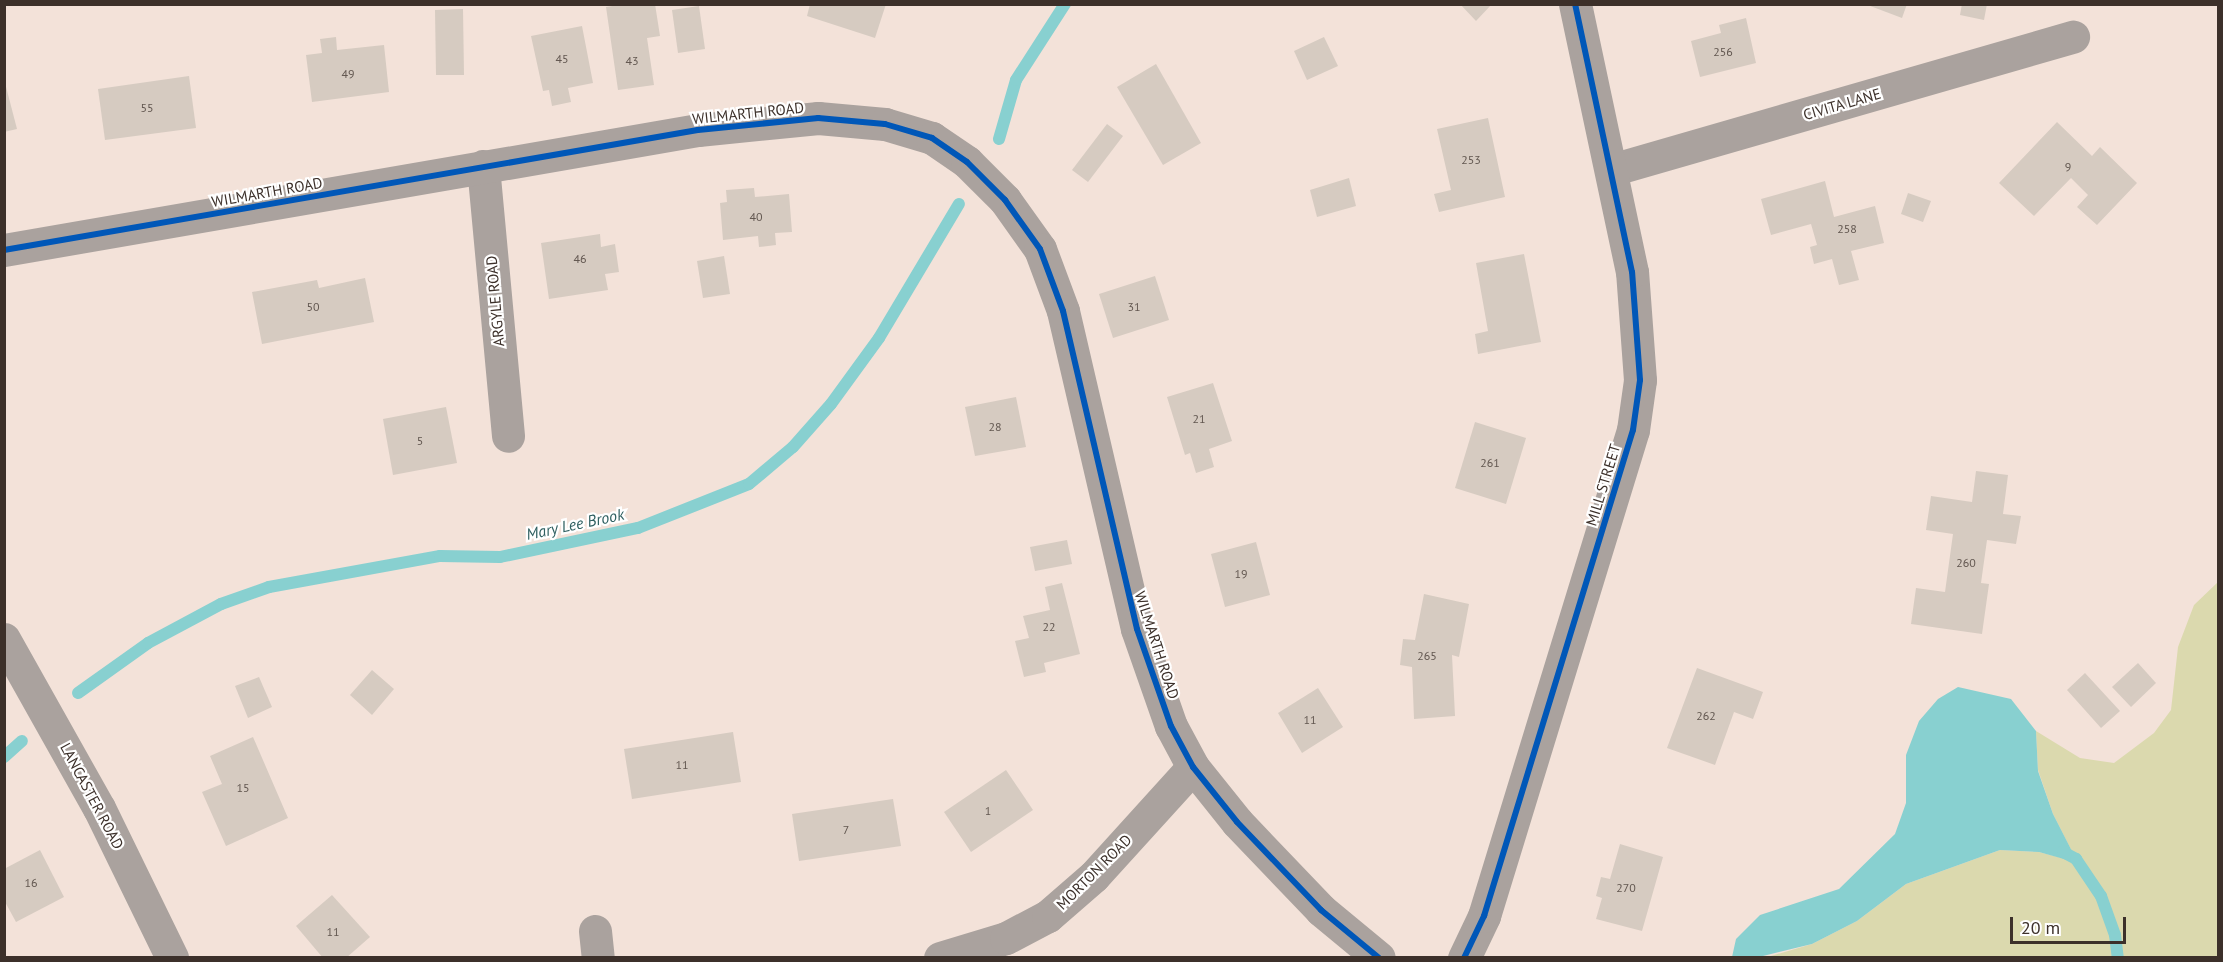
<!DOCTYPE html>
<style>
body{margin:0}
#map{position:relative;width:2223px;height:962px;overflow:hidden;background:#f3e2d9;font-family:"PT Sans",sans-serif}
div>[style]{position:absolute}
[style*='--x']{left:calc(var(--x)*1px);top:calc(var(--y)*1px);width:calc(var(--w)*1px);rotate:calc(var(--a)*1deg)}
.green>*{inset:0;background:#dbd9ae}
.water>*{inset:0;background:#88d0d0}
.stream>*{height:12px;margin:-6px;padding:0 6px;transform-origin:6px;border-radius:6px;background:#88d0d0}
.building>*{inset:0;background:#d6cbc1}
.minor>*{height:33px;margin:-16.5px;padding:0 16.5px;transform-origin:16.5px;border-radius:16.5px;background:#aaa29e}
.tertiary>*{height:33px;margin:-16.5px;padding:0 16.5px;transform-origin:16.5px;border-radius:16.5px;background:#aaa29e}
.cycleway>*{height:6px;margin:-3px;padding:0 3px;transform-origin:3px;border-radius:3px;background:#0057b8}
span{translate:-50% -50%;white-space:nowrap;text-align:center;line-height:1.15;-webkit-text-stroke:4.5px #fff;paint-order:stroke}
.number-label{font-size:12px;color:#625750}
.number-label span{-webkit-text-stroke-width:0}
.street-label{font-size:15px;color:#3c302a}
.water-label{font-size:16px;color:#2f5f60;font-style:italic}
.frame{position:absolute;inset:0;border:6px solid #3c302a;pointer-events:none}
.scale{position:absolute;left:2010px;top:917px;width:116px;height:27px;box-sizing:border-box;border:3px solid #3c302a;border-top:0;padding-left:8px;font-size:18px;line-height:21px;white-space:nowrap;color:#3c302a;-webkit-text-stroke:4px #fff;paint-order:stroke}
</style>
<div id="map">
<div class="green">
<div style="clip-path:polygon(2218px 582px,2218px 957px,1764px 958px,1812px 944px,1857px 921px,1906px 884px,2000px 850px,2039px 852px,2077px 862px,2053px 814px,2038px 770px,2036px 731px,2080px 758px,2114px 763px,2154px 733px,2171px 710px,2178px 647px,2194px 605px)"></div>
</div>
<div class="water">
<div style="clip-path:polygon(1958px 687px,2011px 699px,2036px 731px,2038px 771px,2053px 814px,2078px 863px,2039px 852px,2000px 850px,1906px 884px,1857px 921px,1812px 944px,1759px 957px,1732px 957px,1736px 939px,1760px 915px,1839px 889px,1895px 834px,1906px 803px,1906px 755px,1919px 721px,1938px 699px)"></div>
</div>
<div class="stream">
<div style="--x:999;--y:139;--w:61;--a:-73.9"></div>
<div style="--x:1016;--y:80;--w:90;--a:-57.2"></div>
<div style="--x:78;--y:693;--w:86;--a:-35.5"></div>
<div style="--x:148;--y:643;--w:83;--a:-28.1"></div>
<div style="--x:221;--y:604;--w:51;--a:-19.5"></div>
<div style="--x:269;--y:587;--w:174;--a:-10.3"></div>
<div style="--x:440;--y:556;--w:60;--a:1"></div>
<div style="--x:500;--y:557;--w:141;--a:-11.9"></div>
<div style="--x:638;--y:528;--w:119;--a:-21.6"></div>
<div style="--x:749;--y:484;--w:57;--a:-40.1"></div>
<div style="--x:793;--y:447;--w:57;--a:-48.5"></div>
<div style="--x:831;--y:404;--w:82;--a:-54"></div>
<div style="--x:879;--y:338;--w:156;--a:-59.2"></div>
<div style="--x:4;--y:757;--w:24;--a:-42"></div>
<div style="--x:2063;--y:852;--w:15;--a:28"></div>
<div style="--x:2076;--y:859;--w:45;--a:56"></div>
<div style="--x:2101;--y:896;--w:41;--a:70.3"></div>
<div style="--x:2115;--y:935;--w:23;--a:83"></div>
</div>
<div class="building">
<div style="clip-path:polygon(625px 4px,655px 4px,660px 36px,647px 38px,654px 85px,618px 90px,606px 7px)"></div>
<div style="clip-path:polygon(810px 4px,886px 4px,875px 38px,807px 16px)"></div>
<div style="clip-path:polygon(1460px 4px,1492px 4px,1476px 21px)"></div>
<div style="clip-path:polygon(1865px 4px,1907px 4px,1902px 18px)"></div>
<div style="clip-path:polygon(1962px 4px,1987px 4px,1984px 20px,1960px 15px)"></div>
<div style="clip-path:polygon(699px 6px,705px 49px,678px 53px,672px 10px)"></div>
<div style="clip-path:polygon(463px 9px,464px 75px,436px 75px,435px 10px)"></div>
<div style="clip-path:polygon(1746px 18px,1756px 63px,1700px 77px,1691px 41px,1721px 33px,1719px 25px)"></div>
<div style="clip-path:polygon(582px 26px,593px 83px,568px 88px,571px 102px,552px 106px,549px 90px,543px 91px,531px 36px)"></div>
<div style="clip-path:polygon(336px 37px,337px 50px,384px 45px,389px 92px,312px 102px,306px 55px,322px 53px,320px 39px)"></div>
<div style="clip-path:polygon(1324px 37px,1338px 66px,1307px 80px,1294px 51px)"></div>
<div style="clip-path:polygon(1156px 64px,1201px 143px,1163px 165px,1117px 87px)"></div>
<div style="clip-path:polygon(189px 76px,196px 128px,105px 140px,98px 89px)"></div>
<div style="clip-path:polygon(4px 79px,17px 129px,4px 132px)"></div>
<div style="clip-path:polygon(1488px 118px,1505px 197px,1439px 212px,1434px 194px,1451px 190px,1437px 129px)"></div>
<div style="clip-path:polygon(2057px 122px,2092px 156px,2100px 147px,2137px 183px,2097px 225px,2077px 207px,2088px 195px,2071px 178px,2034px 216px,1999px 183px)"></div>
<div style="clip-path:polygon(1107px 124px,1123px 136px,1088px 182px,1072px 170px)"></div>
<div style="clip-path:polygon(1349px 178px,1356px 206px,1317px 217px,1310px 190px)"></div>
<div style="clip-path:polygon(1825px 181px,1834px 217px,1875px 206px,1884px 243px,1851px 251px,1859px 280px,1839px 285px,1832px 259px,1814px 264px,1810px 247px,1817px 245px,1811px 224px,1771px 235px,1761px 199px)"></div>
<div style="clip-path:polygon(754px 188px,755px 197px,789px 194px,792px 232px,775px 233px,776px 245px,759px 247px,758px 236px,723px 240px,720px 203px,727px 202px,726px 190px)"></div>
<div style="clip-path:polygon(1908px 193px,1931px 201px,1923px 222px,1901px 214px)"></div>
<div style="clip-path:polygon(600px 234px,601px 247px,615px 244px,619px 272px,605px 274px,608px 290px,549px 299px,541px 243px)"></div>
<div style="clip-path:polygon(1524px 254px,1541px 342px,1478px 354px,1475px 334px,1488px 331px,1476px 263px)"></div>
<div style="clip-path:polygon(724px 256px,730px 294px,703px 298px,697px 261px)"></div>
<div style="clip-path:polygon(1155px 276px,1169px 320px,1113px 338px,1099px 294px)"></div>
<div style="clip-path:polygon(365px 278px,374px 322px,262px 344px,252px 292px,317px 280px,319px 288px)"></div>
<div style="clip-path:polygon(1213px 383px,1232px 441px,1209px 449px,1214px 467px,1196px 473px,1190px 453px,1185px 455px,1167px 397px)"></div>
<div style="clip-path:polygon(1016px 397px,1026px 447px,975px 456px,965px 407px)"></div>
<div style="clip-path:polygon(446px 407px,457px 463px,393px 475px,383px 419px)"></div>
<div style="clip-path:polygon(1475px 422px,1526px 438px,1506px 504px,1455px 488px)"></div>
<div style="clip-path:polygon(1976px 471px,2008px 475px,2003px 514px,2021px 516px,2016px 544px,1987px 540px,1981px 583px,1989px 584px,1982px 634px,1911px 624px,1916px 588px,1945px 592px,1953px 534px,1926px 530px,1931px 496px,1972px 502px)"></div>
<div style="clip-path:polygon(1067px 540px,1072px 564px,1035px 571px,1030px 547px)"></div>
<div style="clip-path:polygon(1256px 542px,1270px 595px,1225px 607px,1211px 554px)"></div>
<div style="clip-path:polygon(1062px 583px,1080px 654px,1044px 663px,1046px 672px,1024px 677px,1015px 641px,1029px 638px,1023px 616px,1050px 610px,1045px 587px)"></div>
<div style="clip-path:polygon(1424px 594px,1469px 604px,1459px 657px,1452px 655px,1455px 716px,1414px 719px,1412px 667px,1400px 665px,1403px 639px,1415px 640px)"></div>
<div style="clip-path:polygon(2138px 663px,2156px 683px,2131px 707px,2112px 687px)"></div>
<div style="clip-path:polygon(1697px 668px,1763px 692px,1753px 719px,1734px 712px,1715px 765px,1667px 748px)"></div>
<div style="clip-path:polygon(372px 670px,394px 689px,372px 715px,350px 695px)"></div>
<div style="clip-path:polygon(2085px 673px,2120px 711px,2101px 728px,2067px 690px)"></div>
<div style="clip-path:polygon(259px 677px,272px 707px,248px 718px,235px 686px)"></div>
<div style="clip-path:polygon(1318px 688px,1343px 727px,1302px 753px,1278px 713px)"></div>
<div style="clip-path:polygon(733px 732px,741px 782px,632px 799px,624px 749px)"></div>
<div style="clip-path:polygon(253px 737px,288px 818px,226px 846px,202px 792px,222px 784px,210px 756px)"></div>
<div style="clip-path:polygon(1006px 770px,1033px 810px,971px 852px,944px 812px)"></div>
<div style="clip-path:polygon(893px 799px,901px 846px,799px 861px,792px 814px)"></div>
<div style="clip-path:polygon(1620px 844px,1663px 857px,1642px 931px,1596px 919px,1602px 898px,1596px 896px,1601px 877px,1610px 879px)"></div>
<div style="clip-path:polygon(40px 850px,64px 897px,16px 922px,4px 900px,4px 869px)"></div>
<div style="clip-path:polygon(332px 895px,370px 937px,346px 958px,323px 958px,296px 926px)"></div>
</div>
<div class="minor">
<div style="--x:483;--y:166;--w:271;--a:84.7"></div>
<div style="--x:1611;--y:170;--w:481;--a:-16.1"></div>
<div style="--x:4;--y:250;--w:704;--a:-9.81"></div>
<div style="--x:698;--y:130;--w:121;--a:-5.7"></div>
<div style="--x:818;--y:118;--w:67;--a:5.1"></div>
<div style="--x:885;--y:124;--w:49;--a:16.6"></div>
<div style="--x:932;--y:138;--w:42;--a:34.4"></div>
<div style="--x:967;--y:162;--w:54;--a:45"></div>
<div style="--x:1005;--y:200;--w:60;--a:54.5"></div>
<div style="--x:1040;--y:249;--w:66;--a:69.6"></div>
<div style="--x:1063;--y:311;--w:326;--a:76.9"></div>
<div style="--x:1137;--y:629;--w:103;--a:70.7"></div>
<div style="--x:1171;--y:726;--w:47;--a:61.8"></div>
<div style="--x:1193;--y:767;--w:70;--a:51.3"></div>
<div style="--x:1237;--y:822;--w:122;--a:46.3"></div>
<div style="--x:1321;--y:910;--w:75;--a:39.6"></div>
<div style="--x:4;--y:639;--w:194;--a:60.7"></div>
<div style="--x:99;--y:808;--w:167;--a:64"></div>
<div style="--x:595;--y:931;--w:27;--a:84"></div>
<div style="--x:940;--y:958;--w:69;--a:-16.9"></div>
<div style="--x:1006;--y:938;--w:47;--a:-27.6"></div>
<div style="--x:1048;--y:916;--w:61;--a:-41"></div>
<div style="--x:1094;--y:876;--w:147;--a:-47.8"></div>
</div>
<div class="tertiary">
<div style="--x:1464;--y:958;--w:47;--a:-64.5"></div>
<div style="--x:1484;--y:916;--w:508;--a:-72.96"></div>
<div style="--x:1633;--y:430;--w:50;--a:-82"></div>
<div style="--x:1640;--y:380;--w:108;--a:-94.2"></div>
<div style="--x:1632;--y:272;--w:274;--a:-102"></div>
</div>
<div class="cycleway">
<div style="--x:4;--y:250;--w:704;--a:-9.81"></div>
<div style="--x:698;--y:130;--w:121;--a:-5.7"></div>
<div style="--x:818;--y:118;--w:67;--a:5.1"></div>
<div style="--x:885;--y:124;--w:49;--a:16.6"></div>
<div style="--x:932;--y:138;--w:42;--a:34.4"></div>
<div style="--x:967;--y:162;--w:54;--a:45"></div>
<div style="--x:1005;--y:200;--w:60;--a:54.5"></div>
<div style="--x:1040;--y:249;--w:66;--a:69.6"></div>
<div style="--x:1063;--y:311;--w:326;--a:76.9"></div>
<div style="--x:1137;--y:629;--w:103;--a:70.7"></div>
<div style="--x:1171;--y:726;--w:47;--a:61.8"></div>
<div style="--x:1193;--y:767;--w:70;--a:51.3"></div>
<div style="--x:1237;--y:822;--w:122;--a:46.3"></div>
<div style="--x:1321;--y:910;--w:75;--a:39.6"></div>
<div style="--x:1464;--y:958;--w:47;--a:-64.5"></div>
<div style="--x:1484;--y:916;--w:508;--a:-72.96"></div>
<div style="--x:1633;--y:430;--w:50;--a:-82"></div>
<div style="--x:1640;--y:380;--w:108;--a:-94.2"></div>
<div style="--x:1632;--y:272;--w:274;--a:-102"></div>
</div>
<div class="number-label">
<span style="left:1723px;top:52px">256</span>
<span style="left:562px;top:59px">45</span>
<span style="left:632px;top:61px">43</span>
<span style="left:348px;top:74px">49</span>
<span style="left:147px;top:108px">55</span>
<span style="left:1471px;top:160px">253</span>
<span style="left:2068px;top:167px">9</span>
<span style="left:756px;top:217px">40</span>
<span style="left:1847px;top:229px">258</span>
<span style="left:580px;top:259px">46</span>
<span style="left:313px;top:307px">50</span>
<span style="left:1134px;top:307px">31</span>
<span style="left:1199px;top:419px">21</span>
<span style="left:995px;top:427px">28</span>
<span style="left:420px;top:441px">5</span>
<span style="left:1490px;top:463px">261</span>
<span style="left:1966px;top:563px">260</span>
<span style="left:1241px;top:574px">19</span>
<span style="left:1049px;top:627px">22</span>
<span style="left:1427px;top:656px">265</span>
<span style="left:1706px;top:716px">262</span>
<span style="left:1310px;top:720px">11</span>
<span style="left:682px;top:765px">11</span>
<span style="left:243px;top:788px">15</span>
<span style="left:988px;top:811px">1</span>
<span style="left:846px;top:830px">7</span>
<span style="left:31px;top:883px">16</span>
<span style="left:1626px;top:888px">270</span>
<span style="left:333px;top:932px">11</span>
</div>
<div class="street-label">
<span style="left:1842px;top:104px;rotate:-16deg">CIVITA LANE</span>
<span style="left:748px;top:113px;rotate:-6deg">WILMARTH ROAD</span>
<span style="left:267px;top:192px;rotate:-10deg">WILMARTH ROAD</span>
<span style="left:495px;top:301px;rotate:-95deg">ARGYLE ROAD</span>
<span style="left:1603px;top:485px;rotate:-73deg">MILL STREET</span>
<span style="left:1157px;top:645px;rotate:72deg">WILMARTH ROAD</span>
<span style="left:92px;top:796px;rotate:62deg">LANCASTER ROAD</span>
<span style="left:1094px;top:872px;rotate:-45deg">MORTON ROAD</span>
</div>
<div class="water-label">
<span style="left:575px;top:524px;rotate:-12deg">Mary Lee Brook</span>
</div>
<div class="frame"></div>
<div class="scale">20 m</div>
</div>
